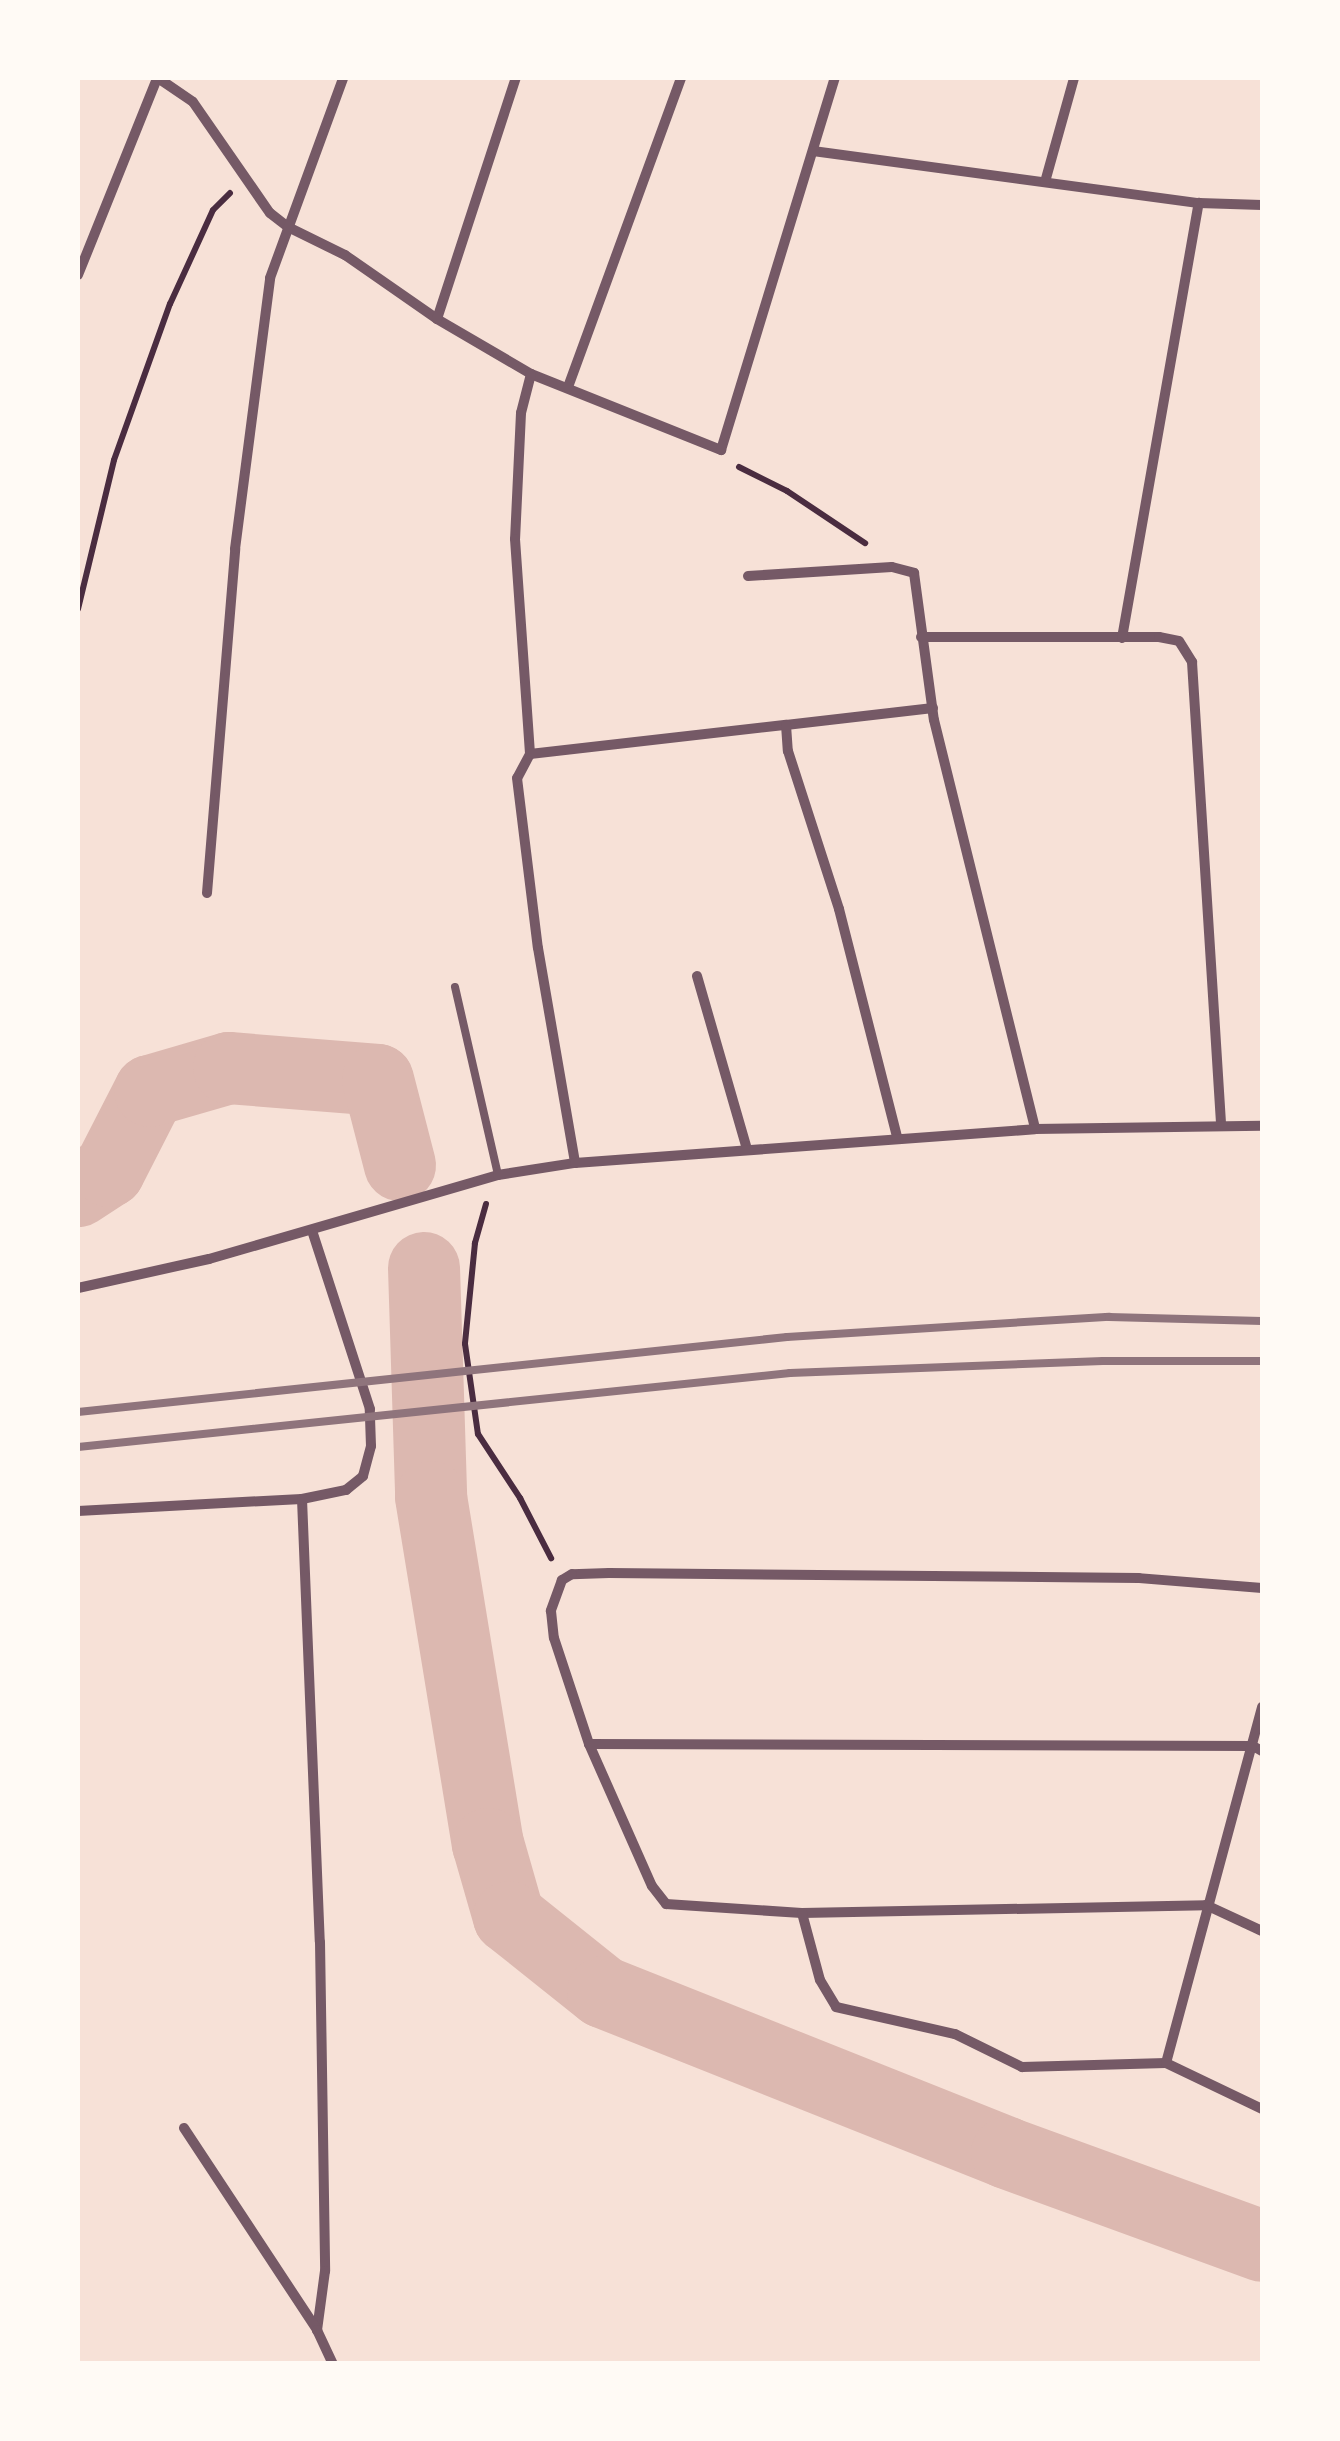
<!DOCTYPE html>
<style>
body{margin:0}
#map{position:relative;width:1340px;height:2441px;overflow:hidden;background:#f7e1d7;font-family:Signika,sans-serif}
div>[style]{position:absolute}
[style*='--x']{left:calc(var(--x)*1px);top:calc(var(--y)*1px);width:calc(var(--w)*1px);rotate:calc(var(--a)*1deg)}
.river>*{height:72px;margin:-36px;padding:0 36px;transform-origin:36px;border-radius:36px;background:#dcb8b0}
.path>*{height:6px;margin:-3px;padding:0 3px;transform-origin:3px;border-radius:3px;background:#4a2c40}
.service>*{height:8px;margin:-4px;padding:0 4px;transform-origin:4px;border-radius:4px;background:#755966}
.minor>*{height:10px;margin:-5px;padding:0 5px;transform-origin:5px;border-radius:5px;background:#755966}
.rail>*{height:8px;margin:-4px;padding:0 4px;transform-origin:4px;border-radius:4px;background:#8f747c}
span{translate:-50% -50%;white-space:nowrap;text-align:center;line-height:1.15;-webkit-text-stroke:8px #fffaf5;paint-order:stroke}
.frame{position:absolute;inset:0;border:80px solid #fffaf5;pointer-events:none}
</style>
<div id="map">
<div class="river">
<div style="--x:78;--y:1191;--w:37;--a:-33"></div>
<div style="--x:109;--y:1171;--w:90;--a:-62.9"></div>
<div style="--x:150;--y:1091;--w:82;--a:-16.2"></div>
<div style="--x:229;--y:1068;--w:149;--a:4.6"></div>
<div style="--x:378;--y:1080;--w:88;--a:75.5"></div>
<div style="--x:424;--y:1268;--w:229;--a:88.2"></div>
<div style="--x:431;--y:1497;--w:352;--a:80.7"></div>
<div style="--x:488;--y:1844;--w:76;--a:74"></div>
<div style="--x:509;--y:1917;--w:120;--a:38.6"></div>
<div style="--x:603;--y:1992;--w:435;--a:21.7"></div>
<div style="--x:1007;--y:2153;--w:271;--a:20"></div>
</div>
<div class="path">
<div style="--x:739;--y:467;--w:54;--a:26.6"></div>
<div style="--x:787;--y:491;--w:94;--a:33.7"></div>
<div style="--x:78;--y:609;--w:153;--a:-76.4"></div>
<div style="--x:114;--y:460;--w:166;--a:-70.3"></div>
<div style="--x:170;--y:304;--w:103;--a:-65.4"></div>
<div style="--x:213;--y:210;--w:24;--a:-45"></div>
<div style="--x:486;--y:1204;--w:41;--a:105.8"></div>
<div style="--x:475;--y:1243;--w:101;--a:95.7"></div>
<div style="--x:465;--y:1344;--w:91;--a:81.8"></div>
<div style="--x:478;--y:1434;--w:77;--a:56.7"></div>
<div style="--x:520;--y:1498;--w:68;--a:62.7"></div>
</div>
<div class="service">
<div style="--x:455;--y:987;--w:193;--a:77.1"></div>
</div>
<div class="minor">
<div style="--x:158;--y:78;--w:42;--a:34.4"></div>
<div style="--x:193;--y:102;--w:135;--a:55.3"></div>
<div style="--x:270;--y:213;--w:23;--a:38"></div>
<div style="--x:288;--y:227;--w:64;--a:26.2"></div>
<div style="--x:345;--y:255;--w:112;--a:34.8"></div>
<div style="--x:437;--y:319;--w:109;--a:30.3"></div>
<div style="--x:531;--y:374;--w:205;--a:21.8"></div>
<div style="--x:721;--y:450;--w:389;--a:-73"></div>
<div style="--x:813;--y:151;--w:389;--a:7.7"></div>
<div style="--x:1199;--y:203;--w:63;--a:1.8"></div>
<div style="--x:1045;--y:182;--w:108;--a:-74.4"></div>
<div style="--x:78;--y:275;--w:212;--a:-68.1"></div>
<div style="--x:437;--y:319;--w:254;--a:-71.9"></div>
<div style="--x:531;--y:374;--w:40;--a:104.4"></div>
<div style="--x:521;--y:413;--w:126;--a:92.7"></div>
<div style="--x:515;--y:539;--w:216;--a:86"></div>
<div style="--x:530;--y:754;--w:27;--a:118"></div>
<div style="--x:517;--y:778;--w:171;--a:83"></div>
<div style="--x:538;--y:948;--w:218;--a:80.2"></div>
<div style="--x:568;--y:387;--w:329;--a:-69.9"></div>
<div style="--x:748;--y:576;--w:144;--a:-3.6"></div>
<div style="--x:892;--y:567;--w:23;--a:15"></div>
<div style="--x:914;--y:573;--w:148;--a:82.3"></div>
<div style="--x:934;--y:720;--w:421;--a:76.1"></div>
<div style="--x:921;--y:637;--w:238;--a:0"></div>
<div style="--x:1159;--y:637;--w:20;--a:11"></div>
<div style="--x:1179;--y:641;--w:25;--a:58"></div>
<div style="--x:1192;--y:662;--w:464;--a:86.4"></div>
<div style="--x:1122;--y:638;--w:442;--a:-80"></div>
<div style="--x:786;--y:725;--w:148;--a:-6.6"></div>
<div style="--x:530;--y:754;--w:258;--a:-6.5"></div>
<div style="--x:786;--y:725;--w:26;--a:86"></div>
<div style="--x:788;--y:751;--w:166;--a:72.1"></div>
<div style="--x:839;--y:909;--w:235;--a:75.7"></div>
<div style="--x:207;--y:893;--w:345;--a:-85.3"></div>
<div style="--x:235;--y:549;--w:273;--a:-82.6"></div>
<div style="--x:270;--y:278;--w:213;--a:-69.9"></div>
<div style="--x:697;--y:976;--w:180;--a:73.9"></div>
<div style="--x:78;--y:1288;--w:134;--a:-12.5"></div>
<div style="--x:209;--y:1259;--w:301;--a:-16.2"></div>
<div style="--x:498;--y:1175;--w:78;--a:-8.9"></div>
<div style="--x:575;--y:1163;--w:461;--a:-4.2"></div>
<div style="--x:1035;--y:1129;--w:227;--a:-0.8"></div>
<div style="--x:302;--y:1499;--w:443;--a:87.7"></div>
<div style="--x:320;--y:1942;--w:329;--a:89.1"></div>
<div style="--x:325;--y:2271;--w:60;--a:97.7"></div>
<div style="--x:78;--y:1511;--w:224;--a:-3.1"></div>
<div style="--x:302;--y:1499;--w:45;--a:-11.6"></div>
<div style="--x:346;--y:1490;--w:22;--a:-39"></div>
<div style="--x:363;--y:1476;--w:31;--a:-75"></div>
<div style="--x:371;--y:1446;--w:37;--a:-92"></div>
<div style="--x:370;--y:1409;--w:188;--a:-108"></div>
<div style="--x:1262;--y:1588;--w:123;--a:-175.4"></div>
<div style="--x:1139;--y:1578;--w:530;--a:-179.46"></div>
<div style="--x:609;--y:1573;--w:37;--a:178"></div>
<div style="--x:572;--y:1574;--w:12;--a:149"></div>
<div style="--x:562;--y:1580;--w:33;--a:110"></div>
<div style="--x:551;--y:1611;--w:27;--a:84"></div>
<div style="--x:554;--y:1638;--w:112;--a:71.7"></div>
<div style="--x:589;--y:1744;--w:155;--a:66.1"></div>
<div style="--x:652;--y:1886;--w:23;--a:52"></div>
<div style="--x:666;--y:1904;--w:136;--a:3.8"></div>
<div style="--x:802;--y:1913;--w:404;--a:-1.1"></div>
<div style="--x:1206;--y:1905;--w:62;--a:24.9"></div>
<div style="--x:589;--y:1744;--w:664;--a:0.17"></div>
<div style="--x:1253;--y:1746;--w:10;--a:29"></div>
<div style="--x:802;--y:1913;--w:69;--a:75"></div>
<div style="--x:820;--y:1980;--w:31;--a:59"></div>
<div style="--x:836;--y:2007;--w:122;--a:12.8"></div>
<div style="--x:955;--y:2034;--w:75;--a:26.2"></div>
<div style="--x:1022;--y:2067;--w:144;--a:-1.6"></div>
<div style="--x:1166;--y:2063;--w:106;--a:25.6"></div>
<div style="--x:1166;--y:2063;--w:369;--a:-74.9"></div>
<div style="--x:184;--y:2128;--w:242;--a:56.6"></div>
<div style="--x:317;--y:2330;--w:38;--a:65"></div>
</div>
<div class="rail">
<div style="--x:78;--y:1412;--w:713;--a:-6.04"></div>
<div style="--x:787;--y:1337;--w:323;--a:-3.6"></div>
<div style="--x:1109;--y:1317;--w:153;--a:1.5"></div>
<div style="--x:78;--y:1447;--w:716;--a:-5.93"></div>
<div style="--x:790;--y:1373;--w:313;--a:-2.2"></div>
<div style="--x:1103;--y:1361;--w:159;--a:0"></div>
</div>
<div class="frame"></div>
</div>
